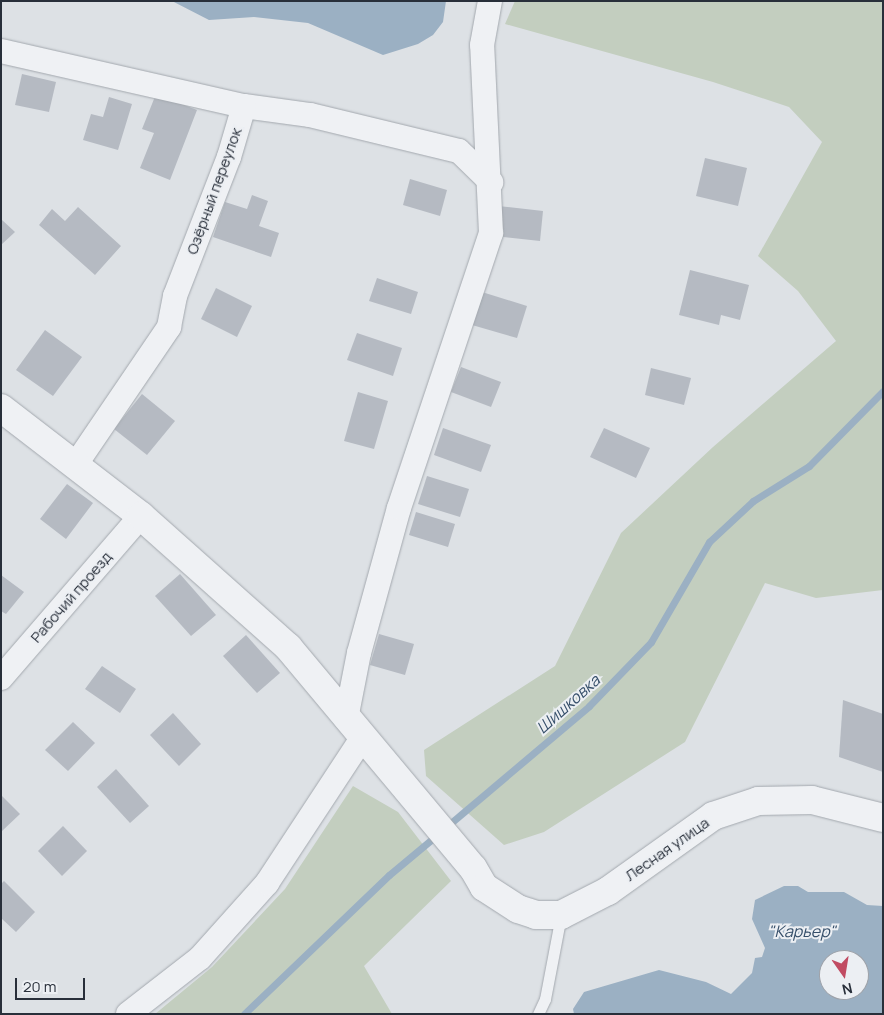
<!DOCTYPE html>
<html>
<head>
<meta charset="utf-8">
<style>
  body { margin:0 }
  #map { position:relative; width:884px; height:1015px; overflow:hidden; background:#dde1e5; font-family:Manrope,sans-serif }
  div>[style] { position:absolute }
  .green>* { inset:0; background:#c3cebf }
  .water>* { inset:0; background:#9bb0c3 }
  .stream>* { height:7px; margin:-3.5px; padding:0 3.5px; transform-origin:3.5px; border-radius:3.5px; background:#9bb0c3 }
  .building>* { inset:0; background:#b5bac2 }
  .roads { filter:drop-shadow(0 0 1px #a3a8ae) drop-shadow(0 0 1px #a3a8ae) }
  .service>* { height:11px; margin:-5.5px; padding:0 5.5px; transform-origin:5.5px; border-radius:5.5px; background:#eff1f4 }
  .minor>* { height:24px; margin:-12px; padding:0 12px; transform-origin:12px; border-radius:12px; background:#eff1f4 }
  .tertiary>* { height:28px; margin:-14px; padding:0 14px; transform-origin:14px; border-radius:14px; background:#eff1f4 }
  span { translate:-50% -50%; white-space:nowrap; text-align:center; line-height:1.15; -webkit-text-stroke:4px #eceff3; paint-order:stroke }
  .street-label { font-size:15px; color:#282f3a }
  .water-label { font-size:16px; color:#364f6a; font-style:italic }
  .frame { position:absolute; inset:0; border:2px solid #282f3a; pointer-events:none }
  .north { position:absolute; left:819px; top:950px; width:50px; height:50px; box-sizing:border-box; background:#eceff3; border:1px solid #9ea2a9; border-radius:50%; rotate:167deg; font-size:14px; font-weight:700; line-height:20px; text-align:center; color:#282f3a }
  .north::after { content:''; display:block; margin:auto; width:18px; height:22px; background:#c14b62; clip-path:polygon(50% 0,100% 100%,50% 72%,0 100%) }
  .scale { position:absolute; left:15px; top:978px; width:70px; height:22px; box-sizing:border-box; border:2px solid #282f3a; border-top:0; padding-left:6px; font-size:15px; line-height:18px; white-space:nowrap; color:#282f3a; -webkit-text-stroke:4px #eceff3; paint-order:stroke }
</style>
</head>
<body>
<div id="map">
  <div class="green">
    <i style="clip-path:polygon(515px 1px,883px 1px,883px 590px,816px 598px,765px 583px,685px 742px,544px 832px,504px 845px,426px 776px,424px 750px,555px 666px,621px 533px,713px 447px,836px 341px,798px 291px,758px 256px,822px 142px,789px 107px,713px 82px,505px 24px)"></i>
    <i style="clip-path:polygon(353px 786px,398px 812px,451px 881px,364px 966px,392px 1014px,155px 1014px,212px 967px,285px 889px)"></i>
  </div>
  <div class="water">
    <i style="clip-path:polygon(172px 1px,446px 1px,443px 22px,433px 35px,418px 44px,383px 55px,308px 23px,254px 17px,209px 20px)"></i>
    <i style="clip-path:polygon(evenodd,784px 886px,798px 886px,808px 892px,844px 892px,867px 905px,883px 906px,883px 1014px,574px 1014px,573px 1009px,584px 992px,659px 970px,706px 982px,731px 994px,752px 973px,755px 958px,762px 957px,765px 948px,752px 919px,755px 900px,784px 886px,829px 960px,859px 960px,859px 990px,829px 990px,829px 960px)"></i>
  </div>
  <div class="stream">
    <i style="left:446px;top:827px;width:187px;rotate:-40.2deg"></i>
    <i style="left:589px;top:706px;width:89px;rotate:-45.9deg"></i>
    <i style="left:651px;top:642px;width:116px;rotate:-59.9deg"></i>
    <i style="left:709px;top:542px;width:60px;rotate:-43deg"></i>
    <i style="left:753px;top:501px;width:66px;rotate:-32deg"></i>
    <i style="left:809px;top:466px;width:105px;rotate:-45.4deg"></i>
    <i style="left:244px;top:1014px;width:201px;rotate:-43.8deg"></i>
    <i style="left:389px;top:875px;width:64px;rotate:-39.9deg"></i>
  </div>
  <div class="building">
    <i style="clip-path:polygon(22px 74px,56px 82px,49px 112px,15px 105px)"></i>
    <i style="clip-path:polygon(156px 94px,197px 110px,170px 180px,140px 168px,154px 133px,142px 129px)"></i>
    <i style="clip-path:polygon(109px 97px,132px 104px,118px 150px,83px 140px,91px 114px,103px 117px)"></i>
    <i style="clip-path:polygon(705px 158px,747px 168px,738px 206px,696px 196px)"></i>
    <i style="clip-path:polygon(410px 179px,447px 190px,440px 216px,403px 205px)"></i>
    <i style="clip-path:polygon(252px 195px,268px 201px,259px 226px,279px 233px,271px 257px,213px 237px,225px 202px,247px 209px)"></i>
    <i style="clip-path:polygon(498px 206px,543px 211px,540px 241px,495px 236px)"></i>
    <i style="clip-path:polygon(78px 207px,121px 246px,95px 275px,39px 225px,52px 209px,65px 221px)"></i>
    <i style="clip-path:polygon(1px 219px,15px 232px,1px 245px)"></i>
    <i style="clip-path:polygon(690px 270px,749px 285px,740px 320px,721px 315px,719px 325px,679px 315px)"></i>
    <i style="clip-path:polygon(377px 278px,418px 292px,411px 314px,369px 301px)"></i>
    <i style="clip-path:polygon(216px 288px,252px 306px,237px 337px,201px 319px)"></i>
    <i style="clip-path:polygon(482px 292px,527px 306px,517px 338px,472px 325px)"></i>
    <i style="clip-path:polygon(45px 330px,82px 357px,53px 396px,16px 370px)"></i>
    <i style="clip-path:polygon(357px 333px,402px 348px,393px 376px,347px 360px)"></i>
    <i style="clip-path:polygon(461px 367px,501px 382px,491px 407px,451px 392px)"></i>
    <i style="clip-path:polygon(651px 368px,691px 378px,684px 405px,645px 395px)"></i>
    <i style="clip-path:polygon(358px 392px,388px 401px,374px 449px,344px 441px)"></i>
    <i style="clip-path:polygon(142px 394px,175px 421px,147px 455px,114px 429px)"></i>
    <i style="clip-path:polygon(443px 428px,491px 445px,481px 472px,434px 455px)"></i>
    <i style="clip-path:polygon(604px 428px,650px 448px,636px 478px,590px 457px)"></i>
    <i style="clip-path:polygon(427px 476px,469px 489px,460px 517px,418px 504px)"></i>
    <i style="clip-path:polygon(67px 484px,93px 503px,66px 539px,40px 519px)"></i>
    <i style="clip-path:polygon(416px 512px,455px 524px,448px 547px,409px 535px)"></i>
    <i style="clip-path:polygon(180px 574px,216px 615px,191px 636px,155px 596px)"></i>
    <i style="clip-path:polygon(1px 575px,24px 592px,6px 614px,1px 611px)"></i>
    <i style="clip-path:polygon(379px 634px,414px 644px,405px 675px,370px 665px)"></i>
    <i style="clip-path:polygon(246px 635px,280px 673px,257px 693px,223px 656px)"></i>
    <i style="clip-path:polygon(102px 666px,136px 689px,120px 713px,85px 689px)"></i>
    <i style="clip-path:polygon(843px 700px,883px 714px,883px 772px,839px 757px)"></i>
    <i style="clip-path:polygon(173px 713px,201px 744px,179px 766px,150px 735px)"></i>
    <i style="clip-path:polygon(73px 722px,95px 743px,68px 771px,45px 750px)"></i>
    <i style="clip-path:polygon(116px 769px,149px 806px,130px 823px,97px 787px)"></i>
    <i style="clip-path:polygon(1px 795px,20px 814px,1px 832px)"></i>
    <i style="clip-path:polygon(63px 826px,87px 851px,62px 876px,38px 851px)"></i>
    <i style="clip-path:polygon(4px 881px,35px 912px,16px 932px,1px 918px,1px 884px)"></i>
  </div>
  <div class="roads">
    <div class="service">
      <i style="left:538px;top:1014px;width:17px;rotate:-65deg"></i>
      <i style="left:545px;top:999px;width:86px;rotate:-79.2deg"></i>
    </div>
    <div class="minor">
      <i style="left:1px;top:51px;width:249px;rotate:12.8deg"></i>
      <i style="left:244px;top:106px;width:67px;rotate:7.8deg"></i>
      <i style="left:310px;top:115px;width:153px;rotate:13.6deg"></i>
      <i style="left:459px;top:151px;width:45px;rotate:44.1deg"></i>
      <i style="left:76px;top:464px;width:166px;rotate:-55.8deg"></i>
      <i style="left:169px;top:327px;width:32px;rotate:-79deg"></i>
      <i style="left:175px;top:296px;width:149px;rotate:-68.8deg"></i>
      <i style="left:229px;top:157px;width:53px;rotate:-73.6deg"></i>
      <i style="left:1px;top:678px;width:214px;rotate:-49.2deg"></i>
      <i style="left:346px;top:719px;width:67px;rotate:-78.9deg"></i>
      <i style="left:359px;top:653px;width:150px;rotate:-74.6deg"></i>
      <i style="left:399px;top:508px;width:290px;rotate:-71.5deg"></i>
      <i style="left:491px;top:233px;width:188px;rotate:-92.7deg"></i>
      <i style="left:482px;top:45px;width:45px;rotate:-79.7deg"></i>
      <i style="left:128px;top:1014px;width:91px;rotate:-37.9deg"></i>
      <i style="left:200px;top:958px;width:101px;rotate:-48.2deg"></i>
      <i style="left:267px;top:883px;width:175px;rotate:-56.7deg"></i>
    </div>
    <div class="tertiary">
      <i style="left:1px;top:408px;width:177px;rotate:37.6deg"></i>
      <i style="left:141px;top:516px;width:197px;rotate:41.7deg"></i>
      <i style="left:288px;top:647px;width:288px;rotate:50.1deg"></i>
      <i style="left:473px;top:868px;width:22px;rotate:60deg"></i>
      <i style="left:484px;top:887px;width:40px;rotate:32.9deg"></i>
      <i style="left:518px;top:909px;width:19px;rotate:18deg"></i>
      <i style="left:536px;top:915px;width:25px"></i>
      <i style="left:561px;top:915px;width:53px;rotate:-27.1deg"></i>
      <i style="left:608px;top:891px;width:129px;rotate:-35.5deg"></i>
      <i style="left:713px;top:816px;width:47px;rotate:-18.4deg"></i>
      <i style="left:758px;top:801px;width:54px;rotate:-1.1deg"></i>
      <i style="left:812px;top:800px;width:73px;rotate:14.2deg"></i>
    </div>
  </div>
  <div class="street-label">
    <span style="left:214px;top:191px;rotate:-70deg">Озёрный переулок</span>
    <span style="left:71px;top:597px;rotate:-49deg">Рабочий проезд</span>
    <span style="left:667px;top:849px;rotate:-35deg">Лесная улица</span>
  </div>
  <div class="water-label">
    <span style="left:568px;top:704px;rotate:-42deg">Шишковка</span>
    <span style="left:802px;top:931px">"Карьер"</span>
  </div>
  <div class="frame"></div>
  <div class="north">N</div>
  <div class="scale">20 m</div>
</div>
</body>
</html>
